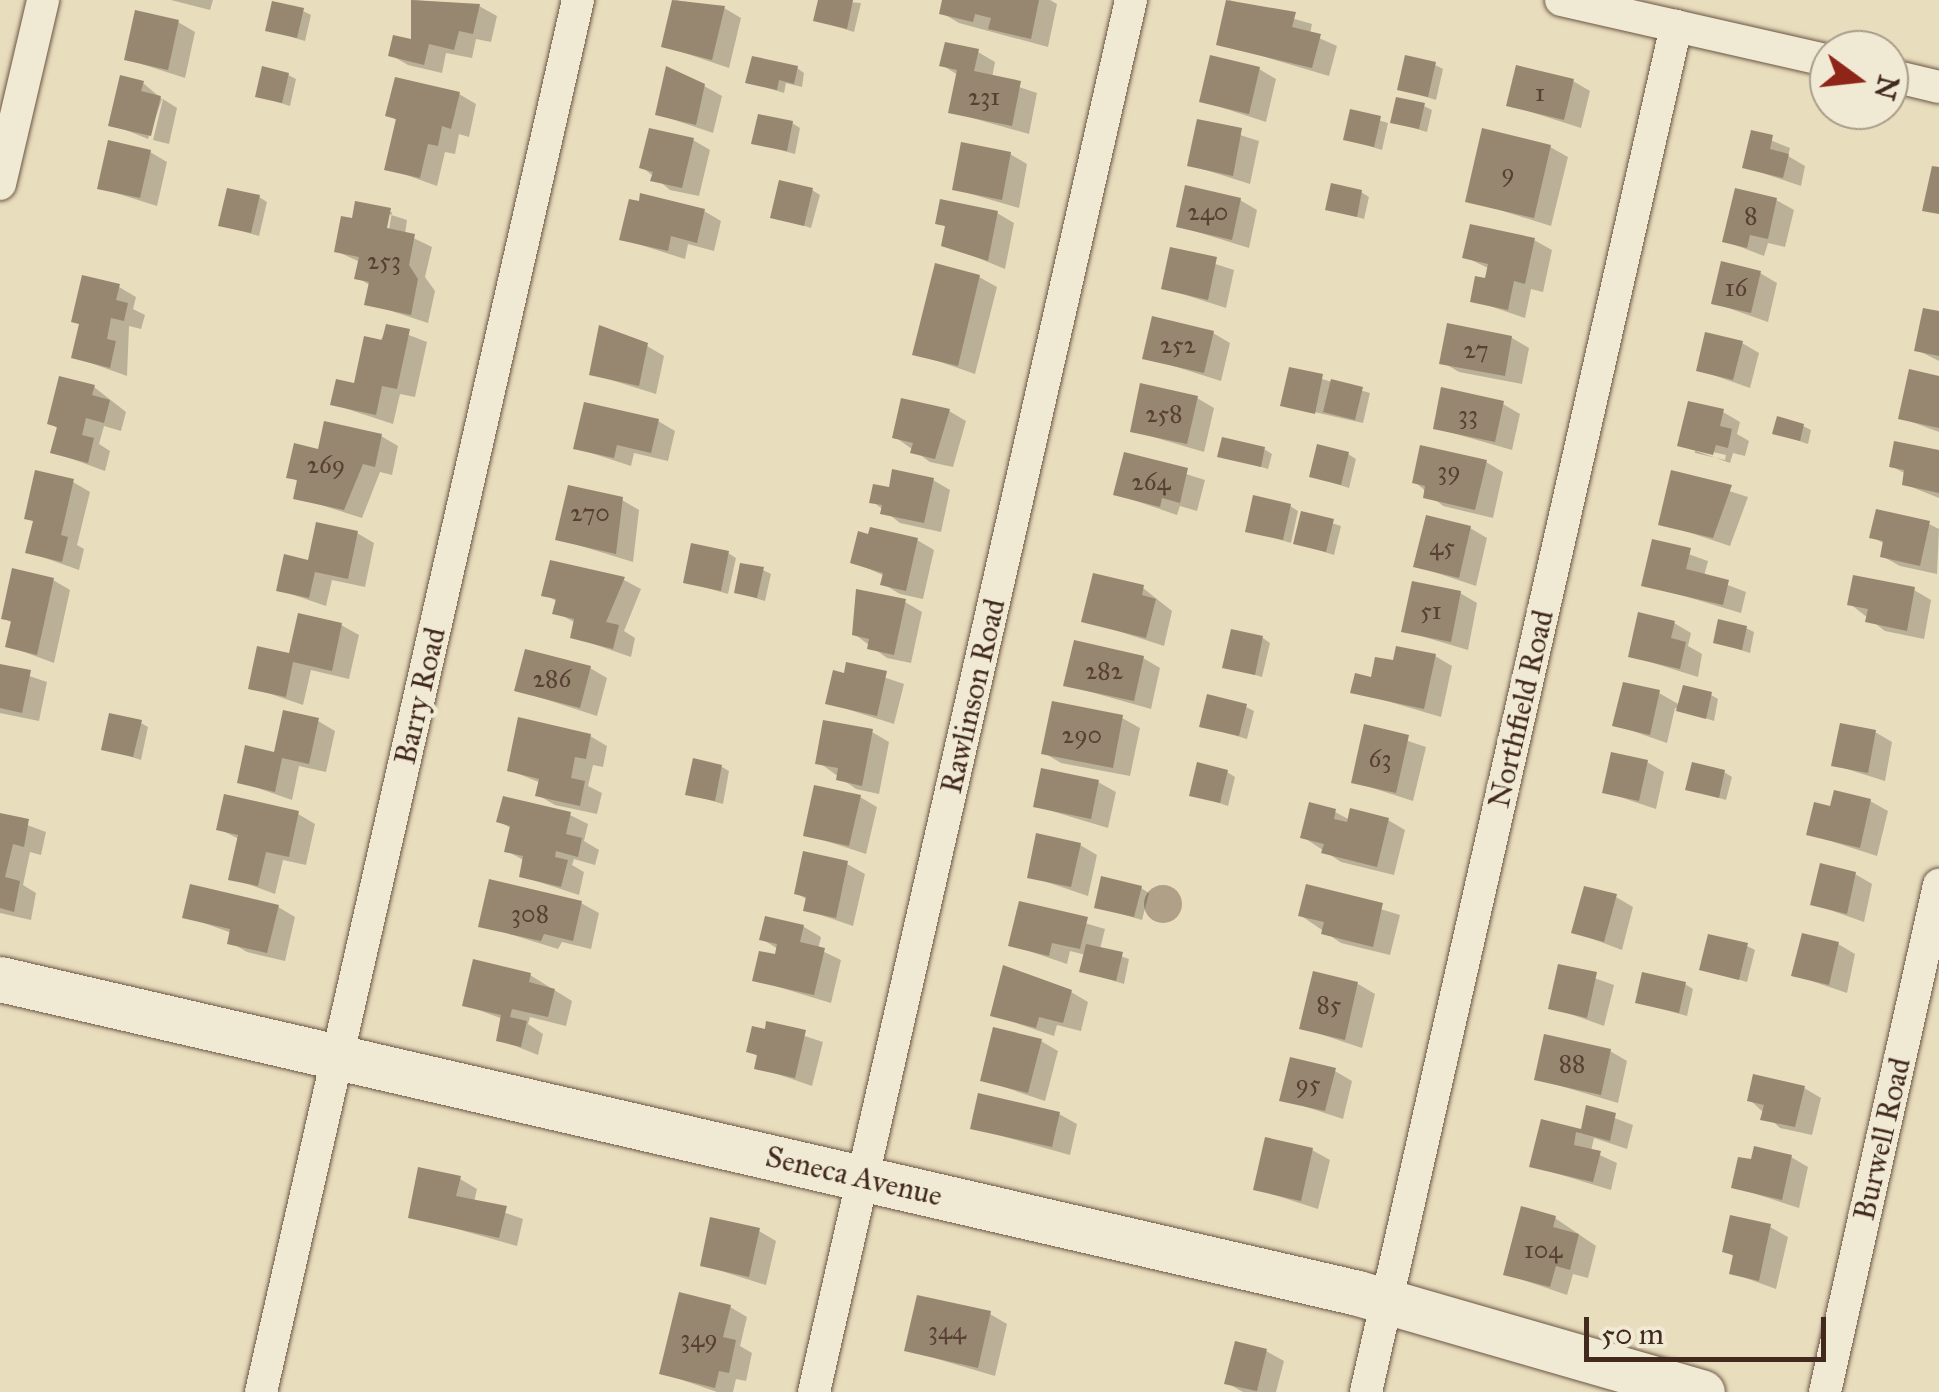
<!DOCTYPE html>
<html>
<head>
<meta charset="utf-8">
<style>
  body { margin:0 }
  #map { position:relative; width:1939px; height:1392px; overflow:hidden; background:#e8ddbd; font-family:"IM FELL Great Primer",serif }
  div>[style] { position:absolute }
  .water>* { inset:0; background:#b0a087 }
  .round { border-radius:50% }
  .shadow>* { inset:0; background:#0003 }
  .building>* { inset:0; background:#988770 }
  .roads { filter:drop-shadow(0 0 2px #6c5645) drop-shadow(0 0 2px #6c5645) }
  .street>* { height:32px; margin:-16px; padding:0 16px; transform-origin:16px; border-radius:16px; background:#f0e9d4 }
  .secondary>* { height:45px; margin:-22.5px; padding:0 22.5px; transform-origin:22.5px; border-radius:22.5px; background:#f0e9d4 }
  span { translate:-50% -50%; white-space:nowrap; text-align:center; line-height:1.15; -webkit-text-stroke:9px #f0e9d4; paint-order:stroke }
  .number-label { font-size:25px; color:#584032 }
  .number-label span { -webkit-text-stroke-width:0 }
  .street-label { font-size:30px; color:#42291d }
  .north { position:absolute; left:1809px; top:30px; width:100px; height:100px; box-sizing:border-box; background:#f0e9d4; border:2px solid #aa9c8b; border-radius:50%; rotate:105deg; font-size:28px; font-weight:700; line-height:40px; text-align:center; color:#42291d }
  .north::after { content:''; display:block; margin:auto; width:35px; height:45px; background:#8f2418; clip-path:polygon(50% 0,100% 100%,50% 72%,0 100%) }
  .scale { position:absolute; left:1584px; top:1317px; width:242px; height:45px; box-sizing:border-box; border:5px solid #42291d; border-top:0; padding-left:12px; font-size:30px; line-height:35px; white-space:nowrap; color:#42291d; -webkit-text-stroke:8px #f0e9d4; paint-order:stroke }
</style>
</head>
<body>
<div id="map">
  <div class="water">
    <i class="round" style="left:1144px;top:885px;width:38px;height:38px"></i>
  </div>
  <div class="shadow">
    <i style="clip-path:polygon(171px 0,213px 0,210px 10px)"></i>
    <i style="clip-path:polygon(414px 0,479px 6px,497px 16px,491px 42px,476px 39px,472px 58px,446px 53px,442px 73px,408px 65px,391px 55px,413px 42px)"></i>
    <i style="clip-path:polygon(675px 0,724px 8px,741px 18px,729px 68px,664px 46px)"></i>
    <i style="clip-path:polygon(820px 0,861px 3px,854px 32px,816px 20px)"></i>
    <i style="clip-path:polygon(945px 0,1050px 0,1057px 4px,1048px 47px,959px 23px,942px 13px)"></i>
    <i style="clip-path:polygon(1229px 0,1312px 24px,1310px 34px,1337px 46px,1329px 76px,1218px 43px)"></i>
    <i style="clip-path:polygon(303px 11px,311px 15px,305px 41px,268px 30px)"></i>
    <i style="clip-path:polygon(178px 22px,195px 32px,185px 78px,126px 59px)"></i>
    <i style="clip-path:polygon(978px 52px,995px 62px,992px 78px,1037px 93px,1029px 134px,951px 112px,958px 75px,942px 65px)"></i>
    <i style="clip-path:polygon(1435px 65px,1443px 69px,1436px 100px,1400px 89px)"></i>
    <i style="clip-path:polygon(797px 68px,804px 73px,802px 87px,786px 83px,784px 93px,748px 82px)"></i>
    <i style="clip-path:polygon(1259px 69px,1276px 79px,1266px 122px,1202px 101px)"></i>
    <i style="clip-path:polygon(288px 75px,296px 79px,290px 106px,258px 96px)"></i>
    <i style="clip-path:polygon(1573px 81px,1590px 91px,1581px 128px,1509px 105px)"></i>
    <i style="clip-path:polygon(143px 83px,162px 99px,148px 139px,111px 124px)"></i>
    <i style="clip-path:polygon(704px 86px,722px 96px,713px 133px,657px 114px)"></i>
    <i style="clip-path:polygon(459px 94px,476px 104px,469px 137px,459px 134px,455px 154px,445px 152px,437px 186px,387px 168px,398px 121px,388px 115px)"></i>
    <i style="clip-path:polygon(163px 99px,177px 108px,169px 144px,153px 140px)"></i>
    <i style="clip-path:polygon(1424px 106px,1432px 110px,1427px 132px,1392px 122px)"></i>
    <i style="clip-path:polygon(1352px 112px,1388px 123px,1382px 150px,1346px 139px)"></i>
    <i style="clip-path:polygon(1199px 122px,1259px 141px,1250px 184px,1190px 165px)"></i>
    <i style="clip-path:polygon(792px 123px,800px 128px,795px 154px,754px 143px)"></i>
    <i style="clip-path:polygon(1753px 133px,1790px 148px,1788px 156px,1805px 166px,1801px 186px,1745px 167px)"></i>
    <i style="clip-path:polygon(693px 140px,710px 150px,699px 196px,670px 190px,642px 167px)"></i>
    <i style="clip-path:polygon(1550px 147px,1568px 157px,1551px 226px,1468px 200px)"></i>
    <i style="clip-path:polygon(150px 152px,167px 162px,157px 206px,100px 188px)"></i>
    <i style="clip-path:polygon(1010px 154px,1027px 164px,1019px 208px,954px 189px)"></i>
    <i style="clip-path:polygon(812px 190px,820px 195px,811px 228px,773px 216px)"></i>
    <i style="clip-path:polygon(1361px 192px,1369px 197px,1364px 219px,1328px 209px)"></i>
    <i style="clip-path:polygon(259px 197px,267px 202px,259px 236px,221px 225px)"></i>
    <i style="clip-path:polygon(1240px 200px,1257px 210px,1249px 248px,1178px 226px)"></i>
    <i style="clip-path:polygon(1776px 200px,1794px 210px,1785px 247px,1768px 243px,1764px 256px,1725px 241px)"></i>
    <i style="clip-path:polygon(evenodd,357px 204px,407px 220px,405px 234px,432px 247px,425px 277px,435px 291px,428px 323px,367px 303px,371px 286px,357px 277px,360px 262px,336px 251px,343px 219px,354px 221px,357px 204px,387px 212px,392px 212px,387px 241px,382px 240px,387px 212px)"></i>
    <i style="clip-path:polygon(704px 211px,721px 221px,714px 251px,688px 244px,685px 259px,622px 239px)"></i>
    <i style="clip-path:polygon(997px 213px,1014px 223px,1005px 269px,944px 244px,947px 227px,938px 222px)"></i>
    <i style="clip-path:polygon(1534px 240px,1552px 250px,1543px 292px,1531px 289px,1525px 318px,1472px 300px,1490px 269px,1465px 257px)"></i>
    <i style="clip-path:polygon(1172px 250px,1234px 270px,1226px 308px,1164px 288px)"></i>
    <i style="clip-path:polygon(1760px 273px,1777px 283px,1768px 322px,1714px 303px)"></i>
    <i style="clip-path:polygon(979px 277px,997px 287px,975px 374px,915px 353px)"></i>
    <i style="clip-path:polygon(119px 287px,136px 297px,133px 309px,145px 315px,141px 329px,129px 326px,127px 376px,74px 357px)"></i>
    <i style="clip-path:polygon(1939px 313px,1939px 361px,1917px 350px)"></i>
    <i style="clip-path:polygon(388px 327px,427px 342px,415px 397px,400px 394px,393px 424px,332px 404px,355px 386px)"></i>
    <i style="clip-path:polygon(1213px 333px,1230px 343px,1221px 381px,1145px 357px)"></i>
    <i style="clip-path:polygon(1512px 338px,1529px 348px,1522px 384px,1459px 372px,1442px 362px)"></i>
    <i style="clip-path:polygon(1742px 343px,1759px 353px,1750px 388px,1699px 370px)"></i>
    <i style="clip-path:polygon(647px 346px,664px 356px,656px 394px,592px 374px)"></i>
    <i style="clip-path:polygon(1291px 370px,1370px 393px,1363px 423px,1283px 405px)"></i>
    <i style="clip-path:polygon(1939px 378px,1939px 432px,1901px 418px)"></i>
    <i style="clip-path:polygon(94px 387px,126px 412px,121px 431px,104px 426px,99px 444px,110px 451px,105px 471px,53px 452px,59px 429px,49px 423px)"></i>
    <i style="clip-path:polygon(1197px 398px,1214px 408px,1204px 452px,1133px 431px)"></i>
    <i style="clip-path:polygon(1503px 404px,1520px 414px,1512px 450px,1435px 428px)"></i>
    <i style="clip-path:polygon(949px 411px,966px 421px,953px 467px,930px 462px,895px 437px)"></i>
    <i style="clip-path:polygon(evenodd,1723px 412px,1740px 422px,1737px 434px,1749px 441px,1745px 456px,1733px 453px,1730px 463px,1680px 445px,1723px 412px,1695px 448px,1726px 455px,1725px 460px,1695px 453px,1695px 448px)"></i>
    <i style="clip-path:polygon(658px 421px,675px 431px,668px 461px,634px 453px,631px 466px,576px 448px)"></i>
    <i style="clip-path:polygon(1803px 426px,1811px 430px,1808px 444px,1775px 433px)"></i>
    <i style="clip-path:polygon(381px 436px,398px 446px,392px 475px,380px 472px,362px 518px,296px 497px,299px 482px,289px 476px,320px 452px)"></i>
    <i style="clip-path:polygon(1264px 449px,1272px 454px,1268px 469px,1220px 455px)"></i>
    <i style="clip-path:polygon(1939px 453px,1939px 498px,1904px 484px,1906px 474px,1891px 466px)"></i>
    <i style="clip-path:polygon(1348px 454px,1356px 459px,1349px 488px,1312px 476px)"></i>
    <i style="clip-path:polygon(1126px 455px,1205px 480px,1197px 511px,1180px 506px,1177px 515px,1116px 494px)"></i>
    <i style="clip-path:polygon(1486px 462px,1503px 472px,1493px 518px,1443px 506px,1415px 482px)"></i>
    <i style="clip-path:polygon(1673px 473px,1748px 497px,1730px 546px,1661px 523px)"></i>
    <i style="clip-path:polygon(933px 480px,950px 490px,941px 532px,900px 523px,872px 501px)"></i>
    <i style="clip-path:polygon(73px 482px,90px 492px,77px 545px,84px 549px,79px 570px,28px 552px,35px 522px,26px 517px)"></i>
    <i style="clip-path:polygon(622px 500px,639px 510px,633px 562px,558px 539px)"></i>
    <i style="clip-path:polygon(1290px 506px,1298px 511px,1291px 543px,1248px 530px)"></i>
    <i style="clip-path:polygon(1303px 514px,1341px 526px,1334px 555px,1296px 543px)"></i>
    <i style="clip-path:polygon(1929px 524px,1939px 529px,1937px 574px,1900px 566px,1882px 556px,1885px 544px,1872px 537px)"></i>
    <i style="clip-path:polygon(1470px 528px,1487px 538px,1476px 586px,1416px 566px)"></i>
    <i style="clip-path:polygon(357px 533px,374px 543px,365px 587px,332px 580px,326px 606px,279px 590px)"></i>
    <i style="clip-path:polygon(917px 540px,934px 550px,923px 599px,900px 594px,883px 584px,885px 576px,853px 562px)"></i>
    <i style="clip-path:polygon(1654px 542px,1708px 561px,1704px 576px,1746px 592px,1741px 613px,1644px 584px)"></i>
    <i style="clip-path:polygon(728px 553px,736px 558px,728px 594px,686px 582px)"></i>
    <i style="clip-path:polygon(763px 570px,771px 574px,765px 601px,736px 592px)"></i>
    <i style="clip-path:polygon(53px 580px,70px 590px,54px 663px,8px 646px,13px 623px,3px 618px)"></i>
    <i style="clip-path:polygon(624px 580px,641px 589px,624px 631px,635px 638px,631px 657px,573px 637px,576px 623px,555px 612px,558px 602px,544px 594px)"></i>
    <i style="clip-path:polygon(1143px 588px,1172px 611px,1164px 646px,1084px 620px)"></i>
    <i style="clip-path:polygon(1914px 590px,1931px 600px,1924px 639px,1885px 631px,1850px 604px)"></i>
    <i style="clip-path:polygon(1460px 593px,1477px 603px,1468px 650px,1404px 631px)"></i>
    <i style="clip-path:polygon(905px 602px,922px 612px,911px 663px,887px 658px,854px 634px)"></i>
    <i style="clip-path:polygon(1674px 623px,1691px 633px,1688px 646px,1702px 654px,1698px 677px,1631px 656px)"></i>
    <i style="clip-path:polygon(341px 625px,359px 635px,349px 679px,311px 670px,303px 705px,250px 687px)"></i>
    <i style="clip-path:polygon(1746px 628px,1754px 632px,1750px 653px,1715px 642px)"></i>
    <i style="clip-path:polygon(1263px 638px,1270px 643px,1262px 677px,1225px 666px)"></i>
    <i style="clip-path:polygon(1435px 656px,1452px 666px,1441px 717px,1353px 691px,1395px 663px)"></i>
    <i style="clip-path:polygon(1143px 658px,1160px 668px,1151px 709px,1066px 685px)"></i>
    <i style="clip-path:polygon(848px 665px,904px 684px,894px 724px,828px 703px)"></i>
    <i style="clip-path:polygon(0 666px,47px 682px,39px 721px,0 713px)"></i>
    <i style="clip-path:polygon(590px 668px,607px 678px,597px 716px,517px 690px)"></i>
    <i style="clip-path:polygon(1659px 693px,1680px 705px,1711px 695px,1718px 699px,1714px 721px,1675px 708px,1667px 743px,1615px 725px)"></i>
    <i style="clip-path:polygon(1246px 707px,1254px 711px,1247px 739px,1202px 726px)"></i>
    <i style="clip-path:polygon(1122px 718px,1140px 728px,1130px 776px,1061px 763px,1044px 753px)"></i>
    <i style="clip-path:polygon(318px 721px,335px 731px,326px 772px,299px 766px,292px 800px,240px 782px)"></i>
    <i style="clip-path:polygon(141px 723px,148px 727px,141px 760px,104px 748px)"></i>
    <i style="clip-path:polygon(1366px 727px,1426px 747px,1413px 801px,1354px 782px)"></i>
    <i style="clip-path:polygon(872px 732px,889px 742px,879px 794px,856px 789px,818px 762px)"></i>
    <i style="clip-path:polygon(1875px 732px,1892px 742px,1885px 781px,1834px 765px)"></i>
    <i style="clip-path:polygon(590px 736px,607px 746px,603px 767px,593px 765px,588px 786px,602px 793px,597px 814px,555px 805px,538px 795px,541px 783px,509px 770px)"></i>
    <i style="clip-path:polygon(1647px 762px,1664px 772px,1656px 809px,1605px 792px)"></i>
    <i style="clip-path:polygon(722px 767px,729px 771px,723px 804px,688px 794px)"></i>
    <i style="clip-path:polygon(1227px 772px,1235px 777px,1228px 806px,1192px 794px)"></i>
    <i style="clip-path:polygon(1724px 772px,1732px 777px,1726px 800px,1688px 789px)"></i>
    <i style="clip-path:polygon(1098px 782px,1116px 792px,1108px 828px,1035px 806px)"></i>
    <i style="clip-path:polygon(860px 797px,877px 807px,866px 854px,805px 834px)"></i>
    <i style="clip-path:polygon(1870px 801px,1888px 811px,1877px 856px,1809px 834px,1832px 809px)"></i>
    <i style="clip-path:polygon(1335px 812px,1350px 820px,1388px 820px,1405px 830px,1394px 875px,1341px 862px,1303px 837px)"></i>
    <i style="clip-path:polygon(298px 814px,315px 824px,306px 865px,283px 860px,275px 894px,231px 878px,239px 839px,219px 829px)"></i>
    <i style="clip-path:polygon(0 815px,46px 832px,41px 855px,30px 852px,23px 885px,36px 893px,31px 920px,0 913px)"></i>
    <i style="clip-path:polygon(570px 815px,588px 824px,584px 841px,599px 850px,595px 865px,574px 859px,572px 865px,584px 872px,579px 895px,521px 876px,525px 861px,507px 851px,512px 829px,499px 821px)"></i>
    <i style="clip-path:polygon(1080px 845px,1097px 855px,1088px 896px,1029px 876px)"></i>
    <i style="clip-path:polygon(847px 864px,865px 874px,853px 926px,806px 910px,808px 900px,796px 893px)"></i>
    <i style="clip-path:polygon(1855px 874px,1872px 884px,1864px 922px,1813px 904px)"></i>
    <i style="clip-path:polygon(1308px 887px,1400px 915px,1390px 955px,1341px 943px,1300px 915px)"></i>
    <i style="clip-path:polygon(1141px 888px,1149px 893px,1142px 920px,1097px 907px)"></i>
    <i style="clip-path:polygon(1616px 897px,1633px 907px,1622px 950px,1574px 932px)"></i>
    <i style="clip-path:polygon(581px 903px,599px 913px,591px 949px,562px 942px,558px 949px,481px 925px)"></i>
    <i style="clip-path:polygon(1021px 904px,1105px 929px,1100px 949px,1129px 959px,1124px 984px,1082px 971px,1086px 955px,1070px 951px,1067px 964px,1011px 945px)"></i>
    <i style="clip-path:polygon(278px 907px,295px 917px,285px 961px,247px 952px,230px 942px,232px 933px,184px 916px)"></i>
    <i style="clip-path:polygon(767px 919px,804px 927px,821px 937px,818px 949px,841px 960px,831px 1003px,755px 980px,777px 957px,778px 949px,762px 939px)"></i>
    <i style="clip-path:polygon(1838px 944px,1855px 954px,1847px 993px,1794px 975px)"></i>
    <i style="clip-path:polygon(1747px 946px,1755px 950px,1747px 982px,1702px 969px)"></i>
    <i style="clip-path:polygon(1560px 966px,1614px 985px,1604px 1026px,1551px 1007px)"></i>
    <i style="clip-path:polygon(530px 975px,572px 1001px,566px 1026px,530px 1017px,528px 1024px,543px 1034px,538px 1055px,498px 1039px,503px 1019px,465px 1005px)"></i>
    <i style="clip-path:polygon(1358px 984px,1375px 994px,1362px 1048px,1302px 1028px)"></i>
    <i style="clip-path:polygon(1685px 984px,1693px 989px,1687px 1016px,1638px 1002px)"></i>
    <i style="clip-path:polygon(1071px 992px,1088px 1002px,1081px 1031px,1057px 1025px,1054px 1036px,993px 1015px)"></i>
    <i style="clip-path:polygon(768px 1024px,823px 1042px,812px 1086px,757px 1067px,759px 1057px,749px 1051px)"></i>
    <i style="clip-path:polygon(1041px 1041px,1058px 1051px,1045px 1101px,983px 1080px)"></i>
    <i style="clip-path:polygon(1610px 1051px,1627px 1061px,1618px 1103px,1537px 1079px)"></i>
    <i style="clip-path:polygon(1335px 1071px,1352px 1081px,1343px 1119px,1282px 1099px)"></i>
    <i style="clip-path:polygon(1804px 1088px,1821px 1098px,1812px 1135px,1780px 1128px,1750px 1100px)"></i>
    <i style="clip-path:polygon(1588px 1108px,1633px 1125px,1627px 1149px,1594px 1138px,1591px 1151px,1617px 1163px,1611px 1190px,1532px 1166px,1576px 1130px,1582px 1134px)"></i>
    <i style="clip-path:polygon(1059px 1114px,1077px 1124px,1070px 1155px,973px 1128px)"></i>
    <i style="clip-path:polygon(1312px 1150px,1330px 1160px,1318px 1209px,1256px 1189px)"></i>
    <i style="clip-path:polygon(1791px 1157px,1808px 1167px,1799px 1208px,1734px 1187px)"></i>
    <i style="clip-path:polygon(460px 1179px,477px 1189px,474px 1202px,523px 1219px,517px 1246px,411px 1216px)"></i>
    <i style="clip-path:polygon(1555px 1218px,1596px 1246px,1588px 1278px,1573px 1274px,1567px 1295px,1506px 1274px)"></i>
    <i style="clip-path:polygon(1770px 1227px,1788px 1237px,1776px 1289px,1732px 1273px,1735px 1257px,1725px 1251px)"></i>
    <i style="clip-path:polygon(759px 1231px,776px 1241px,766px 1285px,702px 1265px)"></i>
    <i style="clip-path:polygon(730px 1307px,747px 1317px,740px 1346px,752px 1353px,746px 1381px,736px 1379px,733px 1392px,717px 1392px,662px 1373px)"></i>
    <i style="clip-path:polygon(990px 1314px,1007px 1324px,995px 1376px,907px 1350px)"></i>
    <i style="clip-path:polygon(1266px 1351px,1284px 1361px,1276px 1392px,1243px 1392px,1227px 1383px)"></i>
  </div>
  <div class="building">
    <i style="clip-path:polygon(411px 0,480px 4px,473px 34px,459px 31px,454px 50px,429px 44px,424px 65px,388px 56px,393px 35px,411px 39px)"></i>
    <i style="clip-path:polygon(672px 0,725px 6px,712px 60px,661px 47px)"></i>
    <i style="clip-path:polygon(818px 0,853px 0,847px 29px,813px 21px)"></i>
    <i style="clip-path:polygon(942px 0,1039px 0,1031px 39px,988px 29px,991px 18px,975px 14px,973px 22px,939px 14px)"></i>
    <i style="clip-path:polygon(1226px 0,1296px 12px,1292px 27px,1321px 34px,1312px 68px,1216px 45px)"></i>
    <i style="clip-path:polygon(272px 1px,304px 8px,297px 38px,265px 31px)"></i>
    <i style="clip-path:polygon(135px 10px,179px 20px,168px 70px,124px 60px)"></i>
    <i style="clip-path:polygon(945px 42px,979px 49px,974px 71px,1021px 81px,1012px 126px,948px 113px,957px 70px,939px 66px)"></i>
    <i style="clip-path:polygon(1210px 55px,1260px 67px,1249px 114px,1199px 102px)"></i>
    <i style="clip-path:polygon(1405px 55px,1436px 62px,1428px 97px,1397px 90px)"></i>
    <i style="clip-path:polygon(752px 56px,798px 66px,794px 84px,779px 80px,777px 90px,745px 83px)"></i>
    <i style="clip-path:polygon(1516px 65px,1574px 79px,1564px 120px,1506px 106px)"></i>
    <i style="clip-path:polygon(262px 66px,289px 73px,282px 103px,255px 97px)"></i>
    <i style="clip-path:polygon(666px 66px,705px 84px,696px 125px,655px 115px)"></i>
    <i style="clip-path:polygon(120px 75px,144px 81px,141px 91px,161px 96px,151px 136px,108px 126px)"></i>
    <i style="clip-path:polygon(395px 77px,460px 92px,451px 129px,442px 126px,438px 146px,428px 144px,420px 178px,384px 170px,396px 119px,385px 116px)"></i>
    <i style="clip-path:polygon(1396px 97px,1425px 103px,1419px 129px,1390px 123px)"></i>
    <i style="clip-path:polygon(1350px 109px,1381px 116px,1374px 147px,1343px 140px)"></i>
    <i style="clip-path:polygon(758px 114px,793px 121px,787px 151px,751px 144px)"></i>
    <i style="clip-path:polygon(1197px 119px,1242px 128px,1233px 176px,1187px 166px)"></i>
    <i style="clip-path:polygon(649px 128px,694px 138px,682px 188px,650px 181px,653px 172px,639px 168px)"></i>
    <i style="clip-path:polygon(1482px 128px,1551px 145px,1534px 218px,1465px 202px)"></i>
    <i style="clip-path:polygon(1751px 130px,1773px 135px,1770px 149px,1789px 154px,1783px 178px,1742px 168px)"></i>
    <i style="clip-path:polygon(108px 140px,151px 150px,140px 198px,97px 189px)"></i>
    <i style="clip-path:polygon(961px 142px,1011px 152px,1002px 200px,952px 190px)"></i>
    <i style="clip-path:polygon(1932px 166px,1939px 167px,1939px 214px,1922px 211px)"></i>
    <i style="clip-path:polygon(779px 180px,813px 188px,804px 226px,770px 218px)"></i>
    <i style="clip-path:polygon(1331px 183px,1362px 190px,1357px 217px,1325px 210px)"></i>
    <i style="clip-path:polygon(1185px 185px,1241px 198px,1232px 240px,1176px 227px)"></i>
    <i style="clip-path:polygon(227px 188px,260px 195px,251px 233px,218px 226px)"></i>
    <i style="clip-path:polygon(1735px 188px,1777px 198px,1768px 239px,1750px 235px,1747px 248px,1722px 242px)"></i>
    <i style="clip-path:polygon(640px 193px,705px 209px,697px 243px,671px 236px,668px 251px,619px 240px,629px 199px,639px 201px)"></i>
    <i style="clip-path:polygon(940px 199px,998px 211px,988px 261px,941px 246px,945px 226px,935px 224px)"></i>
    <i style="clip-path:polygon(355px 201px,391px 208px,387px 228px,415px 234px,409px 265px,418px 279px,411px 315px,364px 305px,369px 282px,354px 279px,359px 257px,334px 252px,341px 216px,352px 218px)"></i>
    <i style="clip-path:polygon(1470px 224px,1535px 238px,1525px 284px,1514px 281px,1508px 310px,1470px 302px,1475px 276px,1485px 278px,1488px 264px,1462px 258px)"></i>
    <i style="clip-path:polygon(1170px 247px,1217px 257px,1208px 300px,1161px 289px)"></i>
    <i style="clip-path:polygon(1721px 261px,1761px 271px,1751px 313px,1711px 304px)"></i>
    <i style="clip-path:polygon(935px 263px,980px 275px,958px 366px,912px 355px)"></i>
    <i style="clip-path:polygon(82px 275px,120px 284px,116px 300px,128px 303px,124px 321px,111px 318px,107px 339px,116px 341px,110px 368px,71px 358px,79px 324px,71px 322px)"></i>
    <i style="clip-path:polygon(1923px 308px,1939px 311px,1939px 356px,1914px 351px)"></i>
    <i style="clip-path:polygon(1152px 316px,1214px 331px,1204px 373px,1142px 359px)"></i>
    <i style="clip-path:polygon(1447px 323px,1512px 336px,1505px 376px,1439px 364px)"></i>
    <i style="clip-path:polygon(386px 324px,410px 329px,397px 389px,382px 386px,376px 415px,330px 405px,336px 379px,354px 383px,364px 336px,382px 340px)"></i>
    <i style="clip-path:polygon(599px 325px,648px 343px,639px 386px,589px 375px)"></i>
    <i style="clip-path:polygon(1705px 332px,1743px 341px,1733px 380px,1696px 371px)"></i>
    <i style="clip-path:polygon(1289px 367px,1323px 374px,1315px 414px,1280px 406px)"></i>
    <i style="clip-path:polygon(1909px 369px,1939px 376px,1939px 428px,1898px 419px)"></i>
    <i style="clip-path:polygon(59px 376px,95px 385px,92px 395px,110px 400px,104px 423px,86px 418px,82px 435px,94px 438px,88px 463px,50px 453px,57px 427px,47px 424px)"></i>
    <i style="clip-path:polygon(1331px 379px,1363px 387px,1355px 420px,1323px 412px)"></i>
    <i style="clip-path:polygon(1140px 383px,1198px 396px,1187px 444px,1130px 432px)"></i>
    <i style="clip-path:polygon(1441px 387px,1504px 401px,1495px 442px,1433px 429px)"></i>
    <i style="clip-path:polygon(901px 398px,950px 409px,935px 459px,910px 453px,913px 443px,892px 438px)"></i>
    <i style="clip-path:polygon(1688px 401px,1724px 409px,1720px 426px,1732px 429px,1728px 448px,1716px 445px,1713px 455px,1677px 446px)"></i>
    <i style="clip-path:polygon(584px 402px,659px 419px,651px 453px,617px 445px,614px 458px,573px 449px)"></i>
    <i style="clip-path:polygon(1777px 416px,1804px 424px,1800px 441px,1772px 434px)"></i>
    <i style="clip-path:polygon(324px 421px,382px 434px,375px 467px,363px 464px,344px 510px,293px 499px,297px 480px,286px 478px,294px 443px,318px 449px)"></i>
    <i style="clip-path:polygon(1222px 437px,1265px 447px,1261px 467px,1217px 457px)"></i>
    <i style="clip-path:polygon(1894px 441px,1939px 450px,1939px 493px,1902px 485px,1904px 470px,1889px 467px)"></i>
    <i style="clip-path:polygon(1317px 444px,1349px 452px,1341px 485px,1309px 477px)"></i>
    <i style="clip-path:polygon(1420px 445px,1487px 460px,1475px 510px,1423px 498px,1425px 486px,1412px 483px)"></i>
    <i style="clip-path:polygon(1124px 452px,1188px 468px,1180px 503px,1162px 498px,1160px 507px,1113px 495px)"></i>
    <i style="clip-path:polygon(892px 469px,934px 478px,924px 523px,880px 514px,882px 505px,869px 503px,873px 484px,889px 487px)"></i>
    <i style="clip-path:polygon(35px 470px,74px 479px,61px 535px,68px 537px,62px 562px,25px 553px,33px 521px,24px 519px)"></i>
    <i style="clip-path:polygon(1671px 470px,1732px 485px,1713px 538px,1658px 525px)"></i>
    <i style="clip-path:polygon(568px 485px,623px 497px,616px 554px,555px 540px)"></i>
    <i style="clip-path:polygon(1253px 495px,1291px 504px,1283px 540px,1245px 532px)"></i>
    <i style="clip-path:polygon(1876px 509px,1930px 521px,1920px 566px,1880px 557px,1883px 541px,1869px 538px)"></i>
    <i style="clip-path:polygon(1301px 511px,1334px 519px,1326px 552px,1293px 544px)"></i>
    <i style="clip-path:polygon(1426px 515px,1471px 526px,1459px 578px,1413px 567px)"></i>
    <i style="clip-path:polygon(316px 522px,358px 531px,348px 579px,315px 572px,309px 598px,276px 591px,284px 554px,308px 560px)"></i>
    <i style="clip-path:polygon(870px 527px,918px 538px,906px 591px,880px 585px,883px 573px,850px 563px,858px 531px,868px 534px)"></i>
    <i style="clip-path:polygon(1652px 539px,1691px 548px,1686px 569px,1729px 580px,1723px 605px,1641px 586px)"></i>
    <i style="clip-path:polygon(691px 543px,729px 551px,721px 591px,683px 583px)"></i>
    <i style="clip-path:polygon(550px 560px,625px 577px,606px 622px,619px 625px,613px 649px,570px 638px,574px 619px,552px 614px,556px 599px,541px 596px)"></i>
    <i style="clip-path:polygon(740px 563px,764px 567px,757px 598px,734px 593px)"></i>
    <i style="clip-path:polygon(12px 568px,54px 578px,37px 655px,5px 647px,11px 621px,1px 619px)"></i>
    <i style="clip-path:polygon(1093px 573px,1144px 585px,1142px 595px,1156px 599px,1146px 638px,1081px 622px)"></i>
    <i style="clip-path:polygon(1853px 575px,1915px 587px,1907px 631px,1865px 622px,1868px 609px,1847px 605px)"></i>
    <i style="clip-path:polygon(1412px 581px,1461px 591px,1451px 642px,1401px 632px)"></i>
    <i style="clip-path:polygon(856px 589px,906px 599px,894px 655px,867px 649px,869px 639px,852px 635px)"></i>
    <i style="clip-path:polygon(1638px 612px,1675px 621px,1671px 638px,1686px 642px,1680px 669px,1628px 657px)"></i>
    <i style="clip-path:polygon(298px 613px,342px 623px,332px 671px,293px 662px,286px 697px,248px 689px,257px 646px,289px 653px)"></i>
    <i style="clip-path:polygon(1718px 619px,1747px 626px,1742px 650px,1713px 643px)"></i>
    <i style="clip-path:polygon(1231px 629px,1263px 636px,1255px 675px,1222px 668px)"></i>
    <i style="clip-path:polygon(1074px 640px,1144px 656px,1134px 701px,1063px 686px)"></i>
    <i style="clip-path:polygon(1396px 646px,1436px 654px,1424px 709px,1350px 693px,1355px 673px,1371px 677px,1375px 657px,1393px 660px)"></i>
    <i style="clip-path:polygon(525px 649px,591px 666px,580px 708px,514px 691px)"></i>
    <i style="clip-path:polygon(846px 662px,887px 671px,877px 716px,825px 704px,833px 670px,844px 673px)"></i>
    <i style="clip-path:polygon(0 664px,31px 670px,22px 713px,0 708px)"></i>
    <i style="clip-path:polygon(1623px 682px,1660px 690px,1650px 735px,1612px 726px)"></i>
    <i style="clip-path:polygon(1683px 685px,1712px 692px,1706px 719px,1676px 711px)"></i>
    <i style="clip-path:polygon(1207px 694px,1247px 704px,1239px 736px,1199px 727px)"></i>
    <i style="clip-path:polygon(1052px 701px,1123px 715px,1113px 768px,1041px 754px)"></i>
    <i style="clip-path:polygon(283px 710px,319px 718px,309px 764px,282px 758px,275px 792px,237px 783px,245px 745px,274px 752px)"></i>
    <i style="clip-path:polygon(109px 713px,142px 720px,133px 757px,101px 750px)"></i>
    <i style="clip-path:polygon(518px 717px,591px 734px,586px 759px,575px 757px,571px 778px,585px 781px,580px 806px,535px 796px,539px 779px,507px 771px)"></i>
    <i style="clip-path:polygon(823px 720px,873px 729px,862px 786px,836px 780px,838px 768px,815px 764px)"></i>
    <i style="clip-path:polygon(1840px 723px,1876px 730px,1868px 773px,1831px 766px)"></i>
    <i style="clip-path:polygon(1364px 724px,1409px 735px,1396px 793px,1351px 783px)"></i>
    <i style="clip-path:polygon(1611px 752px,1648px 760px,1639px 801px,1602px 793px)"></i>
    <i style="clip-path:polygon(693px 758px,722px 765px,715px 801px,685px 795px)"></i>
    <i style="clip-path:polygon(1197px 762px,1228px 770px,1220px 803px,1189px 796px)"></i>
    <i style="clip-path:polygon(1692px 762px,1725px 770px,1719px 798px,1685px 790px)"></i>
    <i style="clip-path:polygon(1041px 768px,1099px 780px,1091px 819px,1033px 807px)"></i>
    <i style="clip-path:polygon(814px 785px,861px 795px,849px 846px,803px 836px)"></i>
    <i style="clip-path:polygon(1834px 790px,1871px 799px,1860px 848px,1806px 835px,1814px 802px,1830px 806px)"></i>
    <i style="clip-path:polygon(224px 794px,299px 811px,289px 857px,266px 852px,258px 886px,228px 880px,238px 835px,216px 830px)"></i>
    <i style="clip-path:polygon(503px 796px,571px 812px,566px 834px,582px 838px,578px 857px,556px 851px,555px 857px,568px 860px,561px 887px,519px 877px,523px 856px,504px 852px,510px 826px,496px 822px)"></i>
    <i style="clip-path:polygon(1309px 802px,1336px 809px,1334px 819px,1347px 822px,1350px 808px,1389px 818px,1377px 867px,1321px 853px,1324px 844px,1300px 838px)"></i>
    <i style="clip-path:polygon(0 813px,29px 819px,24px 847px,13px 844px,5px 877px,20px 881px,14px 912px,0 908px)"></i>
    <i style="clip-path:polygon(1036px 833px,1081px 843px,1071px 887px,1027px 878px)"></i>
    <i style="clip-path:polygon(803px 851px,848px 861px,836px 918px,803px 911px,806px 897px,794px 894px)"></i>
    <i style="clip-path:polygon(1820px 863px,1856px 872px,1847px 914px,1810px 905px)"></i>
    <i style="clip-path:polygon(1101px 876px,1142px 886px,1134px 917px,1094px 908px)"></i>
    <i style="clip-path:polygon(489px 879px,582px 901px,573px 941px,544px 934px,541px 941px,478px 927px)"></i>
    <i style="clip-path:polygon(190px 884px,279px 905px,267px 953px,227px 944px,230px 929px,182px 918px)"></i>
    <i style="clip-path:polygon(1306px 884px,1383px 903px,1373px 947px,1321px 934px,1324px 922px,1298px 916px)"></i>
    <i style="clip-path:polygon(1584px 886px,1617px 894px,1604px 942px,1571px 933px)"></i>
    <i style="clip-path:polygon(1019px 901px,1088px 917px,1080px 949px,1052px 943px,1049px 956px,1008px 946px)"></i>
    <i style="clip-path:polygon(765px 916px,804px 925px,800px 942px,825px 948px,814px 995px,752px 981px,759px 951px,775px 954px,777px 944px,759px 940px)"></i>
    <i style="clip-path:polygon(1802px 933px,1839px 942px,1829px 985px,1791px 976px)"></i>
    <i style="clip-path:polygon(1708px 934px,1748px 943px,1739px 980px,1699px 970px)"></i>
    <i style="clip-path:polygon(1086px 944px,1123px 952px,1116px 981px,1079px 972px)"></i>
    <i style="clip-path:polygon(473px 959px,531px 973px,529px 982px,555px 989px,548px 1017px,512px 1009px,510px 1017px,527px 1021px,521px 1047px,496px 1041px,501px 1015px,462px 1006px)"></i>
    <i style="clip-path:polygon(1558px 964px,1597px 972px,1587px 1018px,1548px 1009px)"></i>
    <i style="clip-path:polygon(1003px 965px,1072px 990px,1063px 1023px,1039px 1017px,1036px 1028px,990px 1016px)"></i>
    <i style="clip-path:polygon(1313px 971px,1358px 982px,1345px 1040px,1299px 1029px)"></i>
    <i style="clip-path:polygon(1642px 972px,1686px 982px,1679px 1013px,1635px 1003px)"></i>
    <i style="clip-path:polygon(766px 1021px,806px 1030px,795px 1078px,754px 1069px,757px 1055px,746px 1052px,752px 1026px,765px 1029px)"></i>
    <i style="clip-path:polygon(993px 1027px,1042px 1039px,1028px 1093px,980px 1081px)"></i>
    <i style="clip-path:polygon(1544px 1034px,1611px 1049px,1601px 1095px,1534px 1080px)"></i>
    <i style="clip-path:polygon(1290px 1057px,1336px 1068px,1325px 1111px,1279px 1101px)"></i>
    <i style="clip-path:polygon(1753px 1074px,1805px 1086px,1795px 1127px,1760px 1120px,1764px 1105px,1747px 1101px)"></i>
    <i style="clip-path:polygon(978px 1093px,1060px 1112px,1052px 1147px,970px 1129px)"></i>
    <i style="clip-path:polygon(1586px 1105px,1616px 1113px,1610px 1141px,1576px 1132px,1574px 1145px,1601px 1151px,1593px 1182px,1529px 1167px,1541px 1119px,1581px 1129px)"></i>
    <i style="clip-path:polygon(1265px 1137px,1313px 1148px,1301px 1201px,1253px 1190px)"></i>
    <i style="clip-path:polygon(1754px 1146px,1792px 1155px,1782px 1200px,1731px 1188px,1738px 1157px,1751px 1159px)"></i>
    <i style="clip-path:polygon(418px 1167px,461px 1176px,456px 1196px,507px 1206px,499px 1238px,408px 1218px)"></i>
    <i style="clip-path:polygon(1521px 1206px,1556px 1216px,1553px 1227px,1579px 1234px,1570px 1270px,1556px 1266px,1550px 1287px,1503px 1275px)"></i>
    <i style="clip-path:polygon(1730px 1215px,1771px 1224px,1759px 1281px,1729px 1274px,1733px 1255px,1722px 1252px)"></i>
    <i style="clip-path:polygon(710px 1217px,760px 1228px,749px 1277px,700px 1266px)"></i>
    <i style="clip-path:polygon(679px 1292px,731px 1305px,723px 1337px,736px 1340px,729px 1373px,719px 1371px,715px 1388px,659px 1374px)"></i>
    <i style="clip-path:polygon(917px 1295px,991px 1311px,978px 1368px,904px 1351px)"></i>
    <i style="clip-path:polygon(1235px 1341px,1267px 1349px,1257px 1391px,1224px 1384px)"></i>
  </div>
  <div class="roads">
    <div class="street">
      <i style="left:1561px;top:0;width:275px;rotate:12.8deg"></i>
      <i style="left:1889px;top:75px;width:51px;rotate:13.5deg"></i>
      <i style="left:0;top:184px;width:189px;rotate:-76.8deg"></i>
      <i style="left:261px;top:1392px;width:1428px;rotate:-77.17deg"></i>
      <i style="left:814px;top:1392px;width:1428px;rotate:-77.17deg"></i>
      <i style="left:1366px;top:1392px;width:1401px;rotate:-77.21deg"></i>
      <i style="left:1825px;top:1392px;width:520px;rotate:-77.33deg"></i>
    </div>
    <div class="secondary">
      <i style="left:0;top:979px;width:1394px;rotate:13.02deg"></i>
      <i style="left:1358px;top:1293px;width:358px;rotate:16.1deg"></i>
    </div>
  </div>
  <div class="number-label">
    <span style="left:1540px;top:93px">1</span>
    <span style="left:984px;top:97px">231</span>
    <span style="left:1508px;top:173px">9</span>
    <span style="left:1208px;top:212px">240</span>
    <span style="left:1751px;top:216px">8</span>
    <span style="left:384px;top:261px">253</span>
    <span style="left:1736px;top:288px">16</span>
    <span style="left:1178px;top:345px">252</span>
    <span style="left:1476px;top:350px">27</span>
    <span style="left:1164px;top:414px">258</span>
    <span style="left:1468px;top:415px">33</span>
    <span style="left:326px;top:465px">269</span>
    <span style="left:1449px;top:471px">39</span>
    <span style="left:1151px;top:482px">264</span>
    <span style="left:590px;top:513px">270</span>
    <span style="left:1442px;top:547px">45</span>
    <span style="left:1431px;top:611px">51</span>
    <span style="left:1104px;top:671px">282</span>
    <span style="left:552px;top:679px">286</span>
    <span style="left:1082px;top:735px">290</span>
    <span style="left:1380px;top:759px">63</span>
    <span style="left:530px;top:914px">308</span>
    <span style="left:1329px;top:1005px">85</span>
    <span style="left:1572px;top:1064px">88</span>
    <span style="left:1308px;top:1084px">95</span>
    <span style="left:1543px;top:1250px">104</span>
    <span style="left:947px;top:1331px">344</span>
    <span style="left:699px;top:1339px">349</span>
  </div>
  <div class="street-label">
    <span style="left:420px;top:696px;rotate:-77deg">Barry Road</span>
    <span style="left:973px;top:696px;rotate:-77deg">Rawlinson Road</span>
    <span style="left:1521px;top:709px;rotate:-77deg">Northfield Road</span>
    <span style="left:1882px;top:1139px;rotate:-77deg">Burwell Road</span>
    <span style="left:854px;top:1176px;rotate:13deg">Seneca Avenue</span>
  </div>
  <div class="north">N</div>
  <div class="scale">50 m</div>
</div>
</body>
</html>
